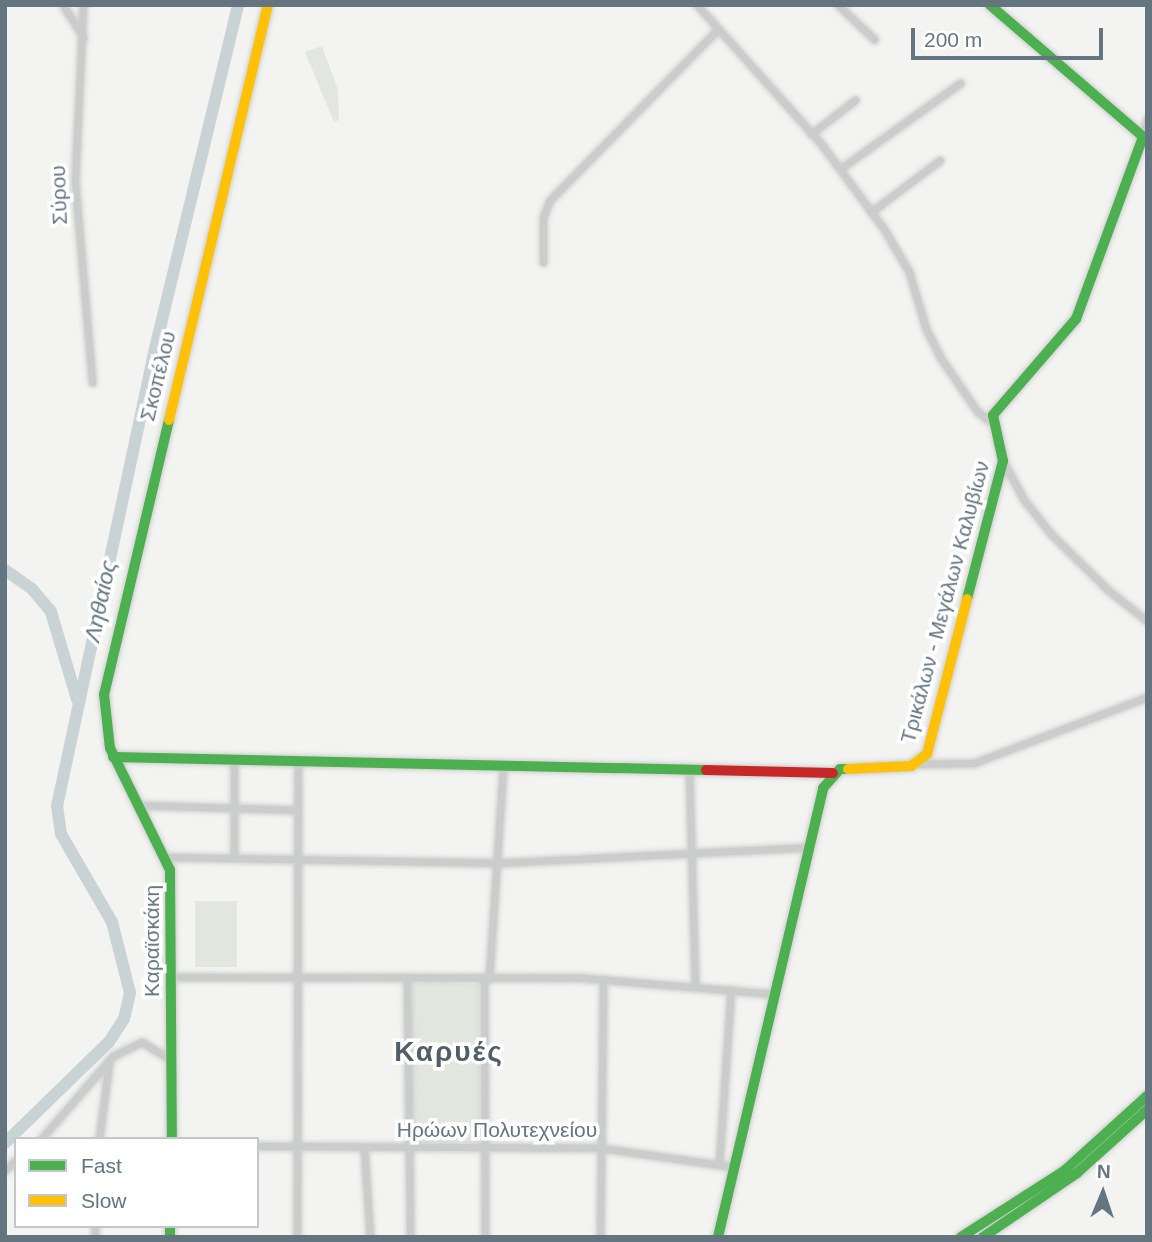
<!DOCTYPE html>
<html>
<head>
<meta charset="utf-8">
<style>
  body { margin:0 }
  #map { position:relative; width:1152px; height:1242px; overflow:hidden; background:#f3f3f1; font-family:Helvetica,sans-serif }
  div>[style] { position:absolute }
  .green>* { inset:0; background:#e2e6df }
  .river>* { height:12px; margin:-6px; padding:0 6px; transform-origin:6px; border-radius:6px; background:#c9d2d4 }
  .roads { filter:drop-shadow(0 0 2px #cfcfcf) drop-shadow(0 0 2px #cfcfcf) }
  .street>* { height:7px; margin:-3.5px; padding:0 3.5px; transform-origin:3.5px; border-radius:3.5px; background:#cbcccc }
  .fast>* { height:10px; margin:-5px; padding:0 5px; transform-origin:5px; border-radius:5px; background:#4caf50 }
  .slow>* { height:10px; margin:-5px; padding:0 5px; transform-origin:5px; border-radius:5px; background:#ffc107 }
  .jam>* { height:10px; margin:-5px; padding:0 5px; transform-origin:5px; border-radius:5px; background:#c62828 }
  span { translate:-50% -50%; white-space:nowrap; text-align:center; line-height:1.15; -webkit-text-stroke:7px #fff; paint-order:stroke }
  .street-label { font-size:21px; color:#647580 }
  .water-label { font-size:23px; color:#5f777e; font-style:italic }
  .district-label { font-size:28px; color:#515e66; font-weight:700; letter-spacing:2px }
  .frame { position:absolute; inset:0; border:7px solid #647580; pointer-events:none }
  .legend { position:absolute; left:14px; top:1137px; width:245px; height:91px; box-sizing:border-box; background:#fff; border:2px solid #c1c8cc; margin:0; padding:9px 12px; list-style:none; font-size:21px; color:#647580 }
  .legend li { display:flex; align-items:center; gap:14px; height:35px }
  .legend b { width:35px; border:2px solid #c1c8cc }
  .north { position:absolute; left:1068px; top:1158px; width:70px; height:70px; -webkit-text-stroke:5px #fff; paint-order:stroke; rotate:2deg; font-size:19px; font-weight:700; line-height:28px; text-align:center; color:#647580 }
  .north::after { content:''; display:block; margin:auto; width:24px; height:32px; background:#647580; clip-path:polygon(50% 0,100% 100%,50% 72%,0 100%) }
  .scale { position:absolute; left:911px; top:28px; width:192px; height:32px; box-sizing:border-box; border:4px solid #647580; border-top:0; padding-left:9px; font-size:21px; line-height:24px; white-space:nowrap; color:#647580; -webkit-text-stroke:5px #fff; paint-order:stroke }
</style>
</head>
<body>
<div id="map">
  <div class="green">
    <i style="clip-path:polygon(322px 46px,338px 90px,339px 120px,334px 122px,305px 52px)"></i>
    <i style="clip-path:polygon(195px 901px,237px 901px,237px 967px,195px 967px)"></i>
    <i style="clip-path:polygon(412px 983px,479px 984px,480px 1143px,412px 1143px)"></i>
  </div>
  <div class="river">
    <i style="left:5px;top:570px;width:33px;rotate:35deg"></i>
    <i style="left:32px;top:589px;width:30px;rotate:50deg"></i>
    <i style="left:51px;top:612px;width:91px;rotate:73.4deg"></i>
    <i style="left:5px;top:1143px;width:145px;rotate:-44.2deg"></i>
    <i style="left:109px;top:1042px;width:27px;rotate:-57deg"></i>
    <i style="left:124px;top:1019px;width:27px;rotate:-77deg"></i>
    <i style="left:130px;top:993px;width:73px;rotate:-104.2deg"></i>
    <i style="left:112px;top:922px;width:102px;rotate:-120.1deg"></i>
    <i style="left:61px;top:834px;width:28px;rotate:-98deg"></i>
    <i style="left:57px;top:806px;width:455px;rotate:-77.9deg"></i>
    <i style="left:152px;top:361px;width:366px;rotate:-76.4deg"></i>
  </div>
  <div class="roads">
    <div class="street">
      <i style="left:63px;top:5px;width:38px;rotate:58deg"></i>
      <i style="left:83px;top:5px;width:177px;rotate:92.6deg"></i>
      <i style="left:75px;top:182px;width:201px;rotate:85.1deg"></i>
      <i style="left:697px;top:5px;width:188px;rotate:48.2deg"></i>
      <i style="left:822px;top:145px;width:104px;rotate:53.6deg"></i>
      <i style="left:884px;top:229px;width:50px;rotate:59.8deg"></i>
      <i style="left:909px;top:272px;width:59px;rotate:73.4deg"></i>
      <i style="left:926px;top:329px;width:31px;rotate:63deg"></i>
      <i style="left:940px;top:357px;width:65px;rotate:55.6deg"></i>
      <i style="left:977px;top:411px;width:19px;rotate:39deg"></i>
      <i style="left:838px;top:5px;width:50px;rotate:43.4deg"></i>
      <i style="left:811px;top:134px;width:56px;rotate:-37.7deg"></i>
      <i style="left:1143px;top:137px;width:18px;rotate:-77deg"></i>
      <i style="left:840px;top:169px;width:148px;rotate:-35.6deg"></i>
      <i style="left:871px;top:212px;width:86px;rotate:-37deg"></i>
      <i style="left:543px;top:262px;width:45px;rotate:-90deg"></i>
      <i style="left:543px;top:217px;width:18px;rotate:-68deg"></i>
      <i style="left:550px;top:200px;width:238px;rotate:-45.5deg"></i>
      <i style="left:1003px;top:461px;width:44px;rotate:61.7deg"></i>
      <i style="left:1024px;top:500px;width:43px;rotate:51.5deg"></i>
      <i style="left:1051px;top:534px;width:80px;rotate:44.5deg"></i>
      <i style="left:1108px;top:590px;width:50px;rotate:38.5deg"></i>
      <i style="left:234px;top:761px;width:96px;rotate:90deg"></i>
      <i style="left:916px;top:764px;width:58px;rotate:-1deg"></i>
      <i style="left:974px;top:763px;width:185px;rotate:-20.9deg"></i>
      <i style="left:689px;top:769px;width:218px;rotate:88.4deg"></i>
      <i style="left:139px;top:805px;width:159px;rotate:1.8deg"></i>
      <i style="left:167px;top:857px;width:329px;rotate:1deg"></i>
      <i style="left:496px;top:863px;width:313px;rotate:-2.9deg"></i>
      <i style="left:171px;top:977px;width:413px;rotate:0.1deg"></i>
      <i style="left:584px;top:978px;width:191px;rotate:4.8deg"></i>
      <i style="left:407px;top:978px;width:259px;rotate:89.3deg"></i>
      <i style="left:484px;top:978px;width:259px;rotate:89.8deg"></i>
      <i style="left:489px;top:979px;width:212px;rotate:-86.2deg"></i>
      <i style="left:41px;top:1139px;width:110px;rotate:-49.1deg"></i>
      <i style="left:113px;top:1056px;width:32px;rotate:-26deg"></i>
      <i style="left:142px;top:1042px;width:34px;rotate:32deg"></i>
      <i style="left:99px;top:1139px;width:77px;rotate:-82.5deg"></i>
      <i style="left:257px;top:1146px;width:344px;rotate:0.3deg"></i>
      <i style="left:601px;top:1148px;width:135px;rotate:8.1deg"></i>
      <i style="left:364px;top:1147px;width:90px;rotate:86.2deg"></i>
      <i style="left:719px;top:1164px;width:175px;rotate:-86.1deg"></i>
      <i style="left:5px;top:1170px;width:15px;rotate:-42deg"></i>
      <i style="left:95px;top:1237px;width:11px;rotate:-90deg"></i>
      <i style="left:297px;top:1237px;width:475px;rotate:-89.9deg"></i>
      <i style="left:600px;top:1237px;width:258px;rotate:-89.3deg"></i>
    </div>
    <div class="fast">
      <i style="left:990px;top:5px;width:207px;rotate:40.7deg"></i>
      <i style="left:169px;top:420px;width:282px;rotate:103.3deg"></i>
      <i style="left:104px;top:694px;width:54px;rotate:83.7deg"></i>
      <i style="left:110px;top:748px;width:136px;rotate:63.8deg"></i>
      <i style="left:170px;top:870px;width:269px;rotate:89.6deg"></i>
      <i style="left:967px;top:599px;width:143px;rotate:-75.4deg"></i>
      <i style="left:1003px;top:461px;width:47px;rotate:-102.3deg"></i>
      <i style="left:993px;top:415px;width:127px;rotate:-49.2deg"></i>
      <i style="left:1076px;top:319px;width:194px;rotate:-69.8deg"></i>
      <i style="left:113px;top:757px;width:593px;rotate:1.26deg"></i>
      <i style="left:170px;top:1226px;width:11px;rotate:90deg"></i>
      <i style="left:718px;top:1237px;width:461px;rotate:-76.8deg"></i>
      <i style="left:823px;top:788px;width:25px;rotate:-48deg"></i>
      <i style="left:840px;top:769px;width:8px"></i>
      <i style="left:961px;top:1237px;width:122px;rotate:-32.7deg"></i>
      <i style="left:1064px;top:1171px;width:112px;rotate:-42.1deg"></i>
      <i style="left:983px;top:1237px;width:114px;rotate:-34.2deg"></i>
      <i style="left:1077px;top:1173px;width:94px;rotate:-42deg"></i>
    </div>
    <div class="slow">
      <i style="left:169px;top:420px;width:427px;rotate:-76.6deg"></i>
      <i style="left:848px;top:769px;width:63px;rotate:-2.7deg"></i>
      <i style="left:911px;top:766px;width:20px;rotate:-37deg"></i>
      <i style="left:927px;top:754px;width:160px;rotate:-75.5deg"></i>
    </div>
    <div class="jam">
      <i style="left:706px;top:770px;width:127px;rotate:1.4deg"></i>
    </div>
  </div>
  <div class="street-label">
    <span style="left:59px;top:195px;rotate:-92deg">Σύρου</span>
    <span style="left:158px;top:376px;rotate:-76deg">Σκοπέλου</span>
    <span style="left:945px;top:602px;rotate:-75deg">Τρικάλων - Μεγάλων Καλυβίων</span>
    <span style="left:152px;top:941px;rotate:-90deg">Καραϊσκάκη</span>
    <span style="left:497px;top:1130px">Ηρώων Πολυτεχνείου</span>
  </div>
  <div class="water-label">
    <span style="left:100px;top:601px;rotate:-78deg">Ληθαίος</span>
  </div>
  <div class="district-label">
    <span style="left:449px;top:1052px">Καρυές</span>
  </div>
  <div class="frame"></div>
  <ul class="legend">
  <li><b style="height:9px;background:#4caf50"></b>Fast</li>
  <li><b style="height:9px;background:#ffc107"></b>Slow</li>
  </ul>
  <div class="north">N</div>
  <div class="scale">200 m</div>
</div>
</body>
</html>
